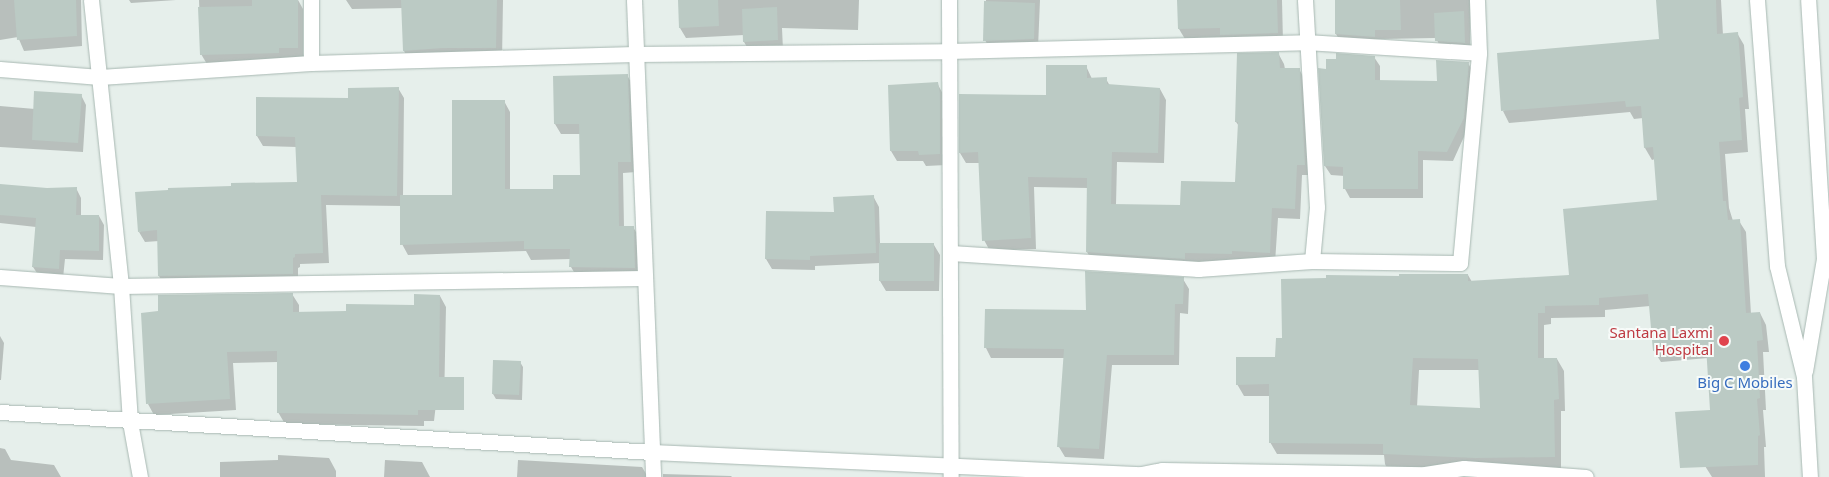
<!DOCTYPE html>
<html>
<head>
<meta charset="utf-8">
<style>
  body { margin:0 }
  #map { position:relative; width:1829px; height:477px; overflow:hidden; background:#e6efeb; font-family:"Noto Sans",sans-serif }
  div>[style] { position:absolute }
  .shadow>* { inset:0; background:#0003 }
  .building>* { inset:0; background:#bbcac4 }
  .roads { filter:drop-shadow(0 0 1px #a8b8b2) drop-shadow(0 0 1px #a8b8b2) }
  .street>* { height:15px; margin:-7.5px; padding:0 7.5px; transform-origin:7.5px; border-radius:7.5px; background:#fff }
  .secondary>* { height:15px; margin:-7.5px; padding:0 7.5px; transform-origin:7.5px; border-radius:7.5px; background:#fff }
  .dots>* { width:14px; height:14px; translate:-50% -50%; box-sizing:border-box; border:2px solid #f7fbf9; border-radius:50% }
  span { translate:-50% -50%; white-space:nowrap; text-align:center; line-height:1.15; -webkit-text-stroke:4px #f7fbf9; paint-order:stroke }
  .health-label { font-size:15px; color:#be3a42 }
  .right { translate:-100% -50%; text-align:right }
  .shop-label { font-size:15px; color:#366cbe }
</style>
</head>
<body>
<div id="map">
  <div class="shadow">
    <i style="clip-path:polygon(0 0,81px 0,82px 46px,24px 51px,18px 37px,0 40px)"></i>
    <i style="clip-path:polygon(129px 0,176px 0,131px 3px)"></i>
    <i style="clip-path:polygon(199px 0,298px 0,303px 9px,303px 57px,207px 64px,201px 54px)"></i>
    <i style="clip-path:polygon(346px 0,503px 0,502px 60px,411px 63px,404px 51px,403px 8px,352px 9px)"></i>
    <i style="clip-path:polygon(679px 0,859px 0,858px 30px,782px 28px,783px 50px,750px 52px,744px 42px,744px 35px,686px 38px,680px 28px)"></i>
    <i style="clip-path:polygon(986px 0,1040px 0,1038px 48px,990px 49px,985px 40px)"></i>
    <i style="clip-path:polygon(1178px 0,1282px 0,1283px 43px,1185px 39px,1179px 29px)"></i>
    <i style="clip-path:polygon(1336px 0,1470px 0,1470px 52px,1442px 50px,1436px 38px,1380px 39px,1342px 44px,1336px 34px)"></i>
    <i style="clip-path:polygon(evenodd,1658px 0,1721px 0,1723px 35px,1737px 33px,1744px 45px,1749px 109px,1745px 109px,1748px 152px,1725px 154px,1729px 208px,1733px 221px,1739px 221px,1746px 232px,1751px 314px,1760px 313px,1766px 325px,1769px 352px,1763px 352px,1766px 410px,1763px 410px,1766px 447px,1764px 447px,1765px 477px,1712px 477px,1705px 466px,1711px 411px,1708px 358px,1661px 362px,1654px 351px,1650px 306px,1605px 310px,1605px 317px,1551px 318px,1551px 324px,1544px 325px,1544px 359px,1557px 359px,1564px 371px,1565px 411px,1561px 411px,1561px 468px,1391px 476px,1385px 464px,1384px 455px,1277px 454px,1270px 442px,1271px 396px,1244px 396px,1237px 384px,1276px 358px,1283px 339px,1400px 277px,1468px 275px,1472px 282px,1571px 276px,1658px 201px,1655px 159px,1652px 160px,1645px 148px,1643px 118px,1634px 119px,1630px 112px,1509px 123px,1503px 111px,1660px 40px,1658px 0,1419px 370px,1480px 370px,1481px 409px,1417px 407px,1419px 370px)"></i>
    <i style="clip-path:polygon(1278px 53px,1284px 64px,1285px 69px,1299px 69px,1305px 80px,1310px 175px,1302px 175px,1300px 219px,1278px 218px,1275px 263px,1093px 262px,1087px 252px,1088px 188px,1034px 187px,1036px 249px,990px 251px,984px 240px,980px 163px,966px 163px,960px 153px,960px 95px,1047px 96px,1086px 66px,1092px 79px,1106px 79px,1110px 86px,1160px 89px,1166px 100px,1164px 163px,1117px 162px,1116px 205px,1181px 207px,1236px 183px,1239px 126px,1236px 122px)"></i>
    <i style="clip-path:polygon(1374px 57px,1380px 66px,1380px 81px,1438px 82px,1468px 63px,1473px 72px,1468px 128px,1453px 161px,1423px 160px,1423px 198px,1350px 198px,1345px 189px,1345px 176px,1331px 175px,1325px 166px,1327px 70px)"></i>
    <i style="clip-path:polygon(627px 75px,633px 86px,636px 172px,623px 173px,624px 227px,633px 227px,639px 237px,641px 278px,577px 277px,571px 267px,571px 259px,531px 260px,526px 251px,408px 255px,402px 244px,402px 206px,326px 205px,329px 263px,300px 264px,300px 267px,298px 268px,298px 284px,165px 286px,159px 276px,159px 241px,145px 242px,139px 232px,233px 187px,298px 183px,297px 147px,263px 146px,257px 136px,349px 100px,398px 88px,404px 98px,403px 197px,453px 196px,504px 101px,510px 112px,510px 190px,554px 190px,582px 176px,580px 134px,561px 134px,555px 124px)"></i>
    <i style="clip-path:polygon(937px 83px,943px 94px,946px 165px,926px 166px,923px 161px,897px 161px,891px 151px)"></i>
    <i style="clip-path:polygon(81px 95px,86px 105px,83px 152px,0 147px,0 106px,35px 109px)"></i>
    <i style="clip-path:polygon(0 185px,47px 189px,76px 188px,81px 198px,81px 216px,99px 216px,104px 225px,103px 260px,65px 259px,63px 278px,39px 276px,33px 267px,36px 227px,0 223px)"></i>
    <i style="clip-path:polygon(873px 196px,879px 207px,880px 244px,934px 245px,940px 255px,939px 291px,886px 291px,880px 281px,880px 263px,815px 266px,815px 270px,772px 269px,766px 259px,835px 214px)"></i>
    <i style="clip-path:polygon(1183px 279px,1189px 289px,1188px 314px,1180px 313px,1179px 365px,1112px 365px,1104px 459px,1065px 457px,1059px 447px,1065px 358px,991px 358px,986px 348px)"></i>
    <i style="clip-path:polygon(292px 294px,299px 305px,299px 314px,347px 313px,415px 306px,440px 296px,446px 307px,444px 404px,436px 404px,434px 421px,424px 421px,424px 426px,285px 424px,278px 412px,278px 362px,233px 363px,236px 410px,154px 415px,148px 404px)"></i>
    <i style="clip-path:polygon(0 336px,4px 343px,1px 380px,0 380px)"></i>
    <i style="clip-path:polygon(494px 361px,520px 362px,523px 367px,522px 400px,496px 399px,493px 394px)"></i>
    <i style="clip-path:polygon(0 448px,5px 449px,11px 460px,54px 465px,61px 477px,0 477px)"></i>
    <i style="clip-path:polygon(278px 455px,329px 458px,336px 471px,336px 477px,220px 477px,220px 462px,278px 460px)"></i>
    <i style="clip-path:polygon(385px 460px,422px 462px,430px 477px,384px 477px)"></i>
    <i style="clip-path:polygon(518px 460px,642px 467px,648px 477px,517px 477px)"></i>
    <i style="clip-path:polygon(663px 474px,731px 476px,732px 477px,663px 477px)"></i>
  </div>
  <div class="building">
    <i style="clip-path:polygon(14px 0,76px 0,77px 36px,17px 40px)"></i>
    <i style="clip-path:polygon(252px 0,298px 0,298px 48px,279px 48px,279px 53px,200px 55px,198px 7px,252px 6px)"></i>
    <i style="clip-path:polygon(401px 0,497px 0,496px 48px,442px 48px,403px 51px)"></i>
    <i style="clip-path:polygon(678px 0,718px 0,719px 26px,679px 28px)"></i>
    <i style="clip-path:polygon(1177px 0,1277px 0,1278px 33px,1220px 35px,1220px 28px,1178px 29px)"></i>
    <i style="clip-path:polygon(1335px 0,1400px 0,1401px 30px,1375px 30px,1375px 37px,1335px 34px)"></i>
    <i style="clip-path:polygon(evenodd,1656px 0,1716px 0,1717px 34px,1738px 32px,1743px 97px,1739px 98px,1742px 140px,1719px 142px,1723px 201px,1726px 201px,1728px 220px,1740px 219px,1746px 313px,1760px 312px,1763px 340px,1757px 341px,1760px 398px,1757px 399px,1760px 435px,1758px 436px,1758px 465px,1680px 468px,1675px 412px,1710px 410px,1706px 346px,1653px 351px,1648px 294px,1599px 298px,1599px 305px,1545px 306px,1545px 313px,1538px 313px,1538px 358px,1557px 358px,1559px 399px,1554px 400px,1555px 457px,1476px 458px,1383px 454px,1383px 444px,1269px 443px,1269px 384px,1236px 385px,1236px 357px,1275px 357px,1276px 338px,1282px 338px,1281px 279px,1326px 278px,1326px 275px,1399px 276px,1399px 274px,1468px 274px,1468px 281px,1569px 275px,1563px 209px,1657px 200px,1653px 147px,1644px 148px,1641px 106px,1626px 107px,1625px 101px,1501px 111px,1497px 53px,1659px 39px,1656px 0,1413px 358px,1478px 359px,1480px 408px,1410px 405px,1413px 358px)"></i>
    <i style="clip-path:polygon(984px 1px,1035px 3px,1034px 39px,983px 41px)"></i>
    <i style="clip-path:polygon(777px 7px,778px 40px,743px 42px,742px 9px)"></i>
    <i style="clip-path:polygon(1464px 11px,1465px 43px,1435px 41px,1434px 13px)"></i>
    <i style="clip-path:polygon(1279px 52px,1280px 68px,1300px 68px,1305px 165px,1297px 165px,1295px 209px,1272px 208px,1270px 253px,1232px 251px,1232px 254px,1185px 253px,1185px 259px,1086px 252px,1087px 178px,1028px 177px,1031px 238px,982px 241px,978px 152px,959px 153px,959px 94px,1046px 95px,1046px 65px,1087px 65px,1087px 78px,1107px 77px,1107px 84px,1160px 88px,1158px 153px,1112px 152px,1111px 204px,1180px 205px,1181px 181px,1235px 182px,1238px 122px,1235px 122px,1237px 53px)"></i>
    <i style="clip-path:polygon(1336px 53px,1375px 56px,1375px 80px,1437px 81px,1436px 60px,1469px 62px,1464px 118px,1447px 152px,1418px 151px,1418px 189px,1343px 189px,1343px 167px,1324px 166px,1318px 68px,1326px 69px,1326px 59px,1336px 59px)"></i>
    <i style="clip-path:polygon(628px 74px,631px 162px,618px 162px,619px 226px,634px 226px,635px 268px,569px 267px,570px 249px,524px 249px,524px 241px,400px 245px,400px 195px,452px 195px,452px 100px,505px 100px,505px 189px,553px 189px,553px 175px,580px 175px,579px 124px,554px 124px,553px 76px)"></i>
    <i style="clip-path:polygon(938px 82px,940px 93px,940px 154px,919px 155px,918px 151px,890px 151px,888px 85px)"></i>
    <i style="clip-path:polygon(399px 87px,397px 196px,321px 195px,323px 253px,295px 254px,295px 257px,293px 258px,293px 274px,158px 276px,157px 230px,138px 232px,135px 192px,168px 190px,168px 188px,231px 186px,231px 183px,297px 182px,295px 137px,256px 136px,256px 97px,348px 98px,348px 88px)"></i>
    <i style="clip-path:polygon(34px 91px,82px 94px,78px 143px,32px 140px)"></i>
    <i style="clip-path:polygon(0 184px,47px 188px,77px 187px,76px 215px,99px 215px,99px 251px,60px 250px,59px 269px,32px 267px,36px 218px,0 215px)"></i>
    <i style="clip-path:polygon(874px 195px,876px 253px,810px 256px,810px 260px,765px 259px,766px 211px,834px 212px,833px 197px)"></i>
    <i style="clip-path:polygon(879px 243px,934px 243px,934px 281px,879px 281px)"></i>
    <i style="clip-path:polygon(1085px 271px,1184px 277px,1183px 304px,1175px 304px,1174px 355px,1107px 355px,1099px 449px,1057px 447px,1064px 349px,984px 348px,985px 309px,1086px 310px)"></i>
    <i style="clip-path:polygon(293px 293px,293px 312px,346px 311px,346px 304px,414px 305px,414px 294px,440px 295px,439px 377px,464px 377px,464px 410px,418px 410px,418px 415px,277px 413px,277px 351px,227px 352px,230px 399px,146px 404px,141px 313px,158px 311px,158px 295px)"></i>
    <i style="clip-path:polygon(493px 360px,521px 361px,519px 395px,492px 394px)"></i>
  </div>
  <div class="roads">
    <div class="street">
      <i style="left:91px;top:0;width:288px;rotate:84deg"></i>
      <i style="left:121px;top:286px;width:136px;rotate:86.2deg"></i>
      <i style="left:130px;top:422px;width:56px;rotate:79.7deg"></i>
      <i style="left:311px;top:0;width:63px;rotate:90deg"></i>
      <i style="left:634px;top:0;width:477px;rotate:87.7deg"></i>
      <i style="left:949px;top:0;width:477px;rotate:89.8deg"></i>
      <i style="left:1305px;top:0;width:207px;rotate:86.7deg"></i>
      <i style="left:1317px;top:207px;width:54px;rotate:95.3deg"></i>
      <i style="left:0;top:69px;width:100px;rotate:4.6deg"></i>
      <i style="left:100px;top:77px;width:211px;rotate:-3.8deg"></i>
      <i style="left:311px;top:63px;width:324px;rotate:-1.6deg"></i>
      <i style="left:635px;top:54px;width:313px;rotate:-0.5deg"></i>
      <i style="left:948px;top:51px;width:358px;rotate:-1.4deg"></i>
      <i style="left:1306px;top:42px;width:173px;rotate:3.6deg"></i>
      <i style="left:951px;top:253px;width:248px;rotate:3.7deg"></i>
      <i style="left:1198px;top:269px;width:114px;rotate:-4deg"></i>
      <i style="left:1312px;top:261px;width:148px;rotate:0.8deg"></i>
      <i style="left:1460px;top:263px;width:211px;rotate:-84.8deg"></i>
      <i style="left:1479px;top:53px;width:53px;rotate:-92.2deg"></i>
      <i style="left:0;top:277px;width:121px;rotate:4.3deg"></i>
      <i style="left:121px;top:286px;width:522px;rotate:-0.88deg"></i>
      <i style="left:0;top:412px;width:653px;rotate:3.51deg"></i>
      <i style="left:652px;top:452px;width:489px;rotate:2.6deg"></i>
      <i style="left:1141px;top:474px;width:21px;rotate:-11deg"></i>
      <i style="left:1162px;top:470px;width:263px;rotate:0.9deg"></i>
      <i style="left:1425px;top:474px;width:39px;rotate:-9deg"></i>
      <i style="left:1464px;top:468px;width:122px;rotate:4.2deg"></i>
    </div>
    <div class="secondary">
      <i style="left:1757px;top:0;width:267px;rotate:85.7deg"></i>
      <i style="left:1777px;top:266px;width:114px;rotate:76.3deg"></i>
      <i style="left:1804px;top:377px;width:100px;rotate:86.6deg"></i>
      <i style="left:1805px;top:371px;width:114px;rotate:-80.4deg"></i>
      <i style="left:1824px;top:259px;width:259px;rotate:-93.5deg"></i>
    </div>
  </div>
  <div class="dots">
    <i style="left:1724px;top:341px;background:#e0444e"></i>
    <i style="left:1745px;top:366px;background:#3f7fe0"></i>
  </div>
  <div class="health-label">
    <span class="right" style="left:1713px;top:341px">Santana Laxmi<br>Hospital</span>
  </div>
  <div class="shop-label">
    <span style="left:1745px;top:383px">Big C Mobiles</span>
  </div>
</div>
</body>
</html>
